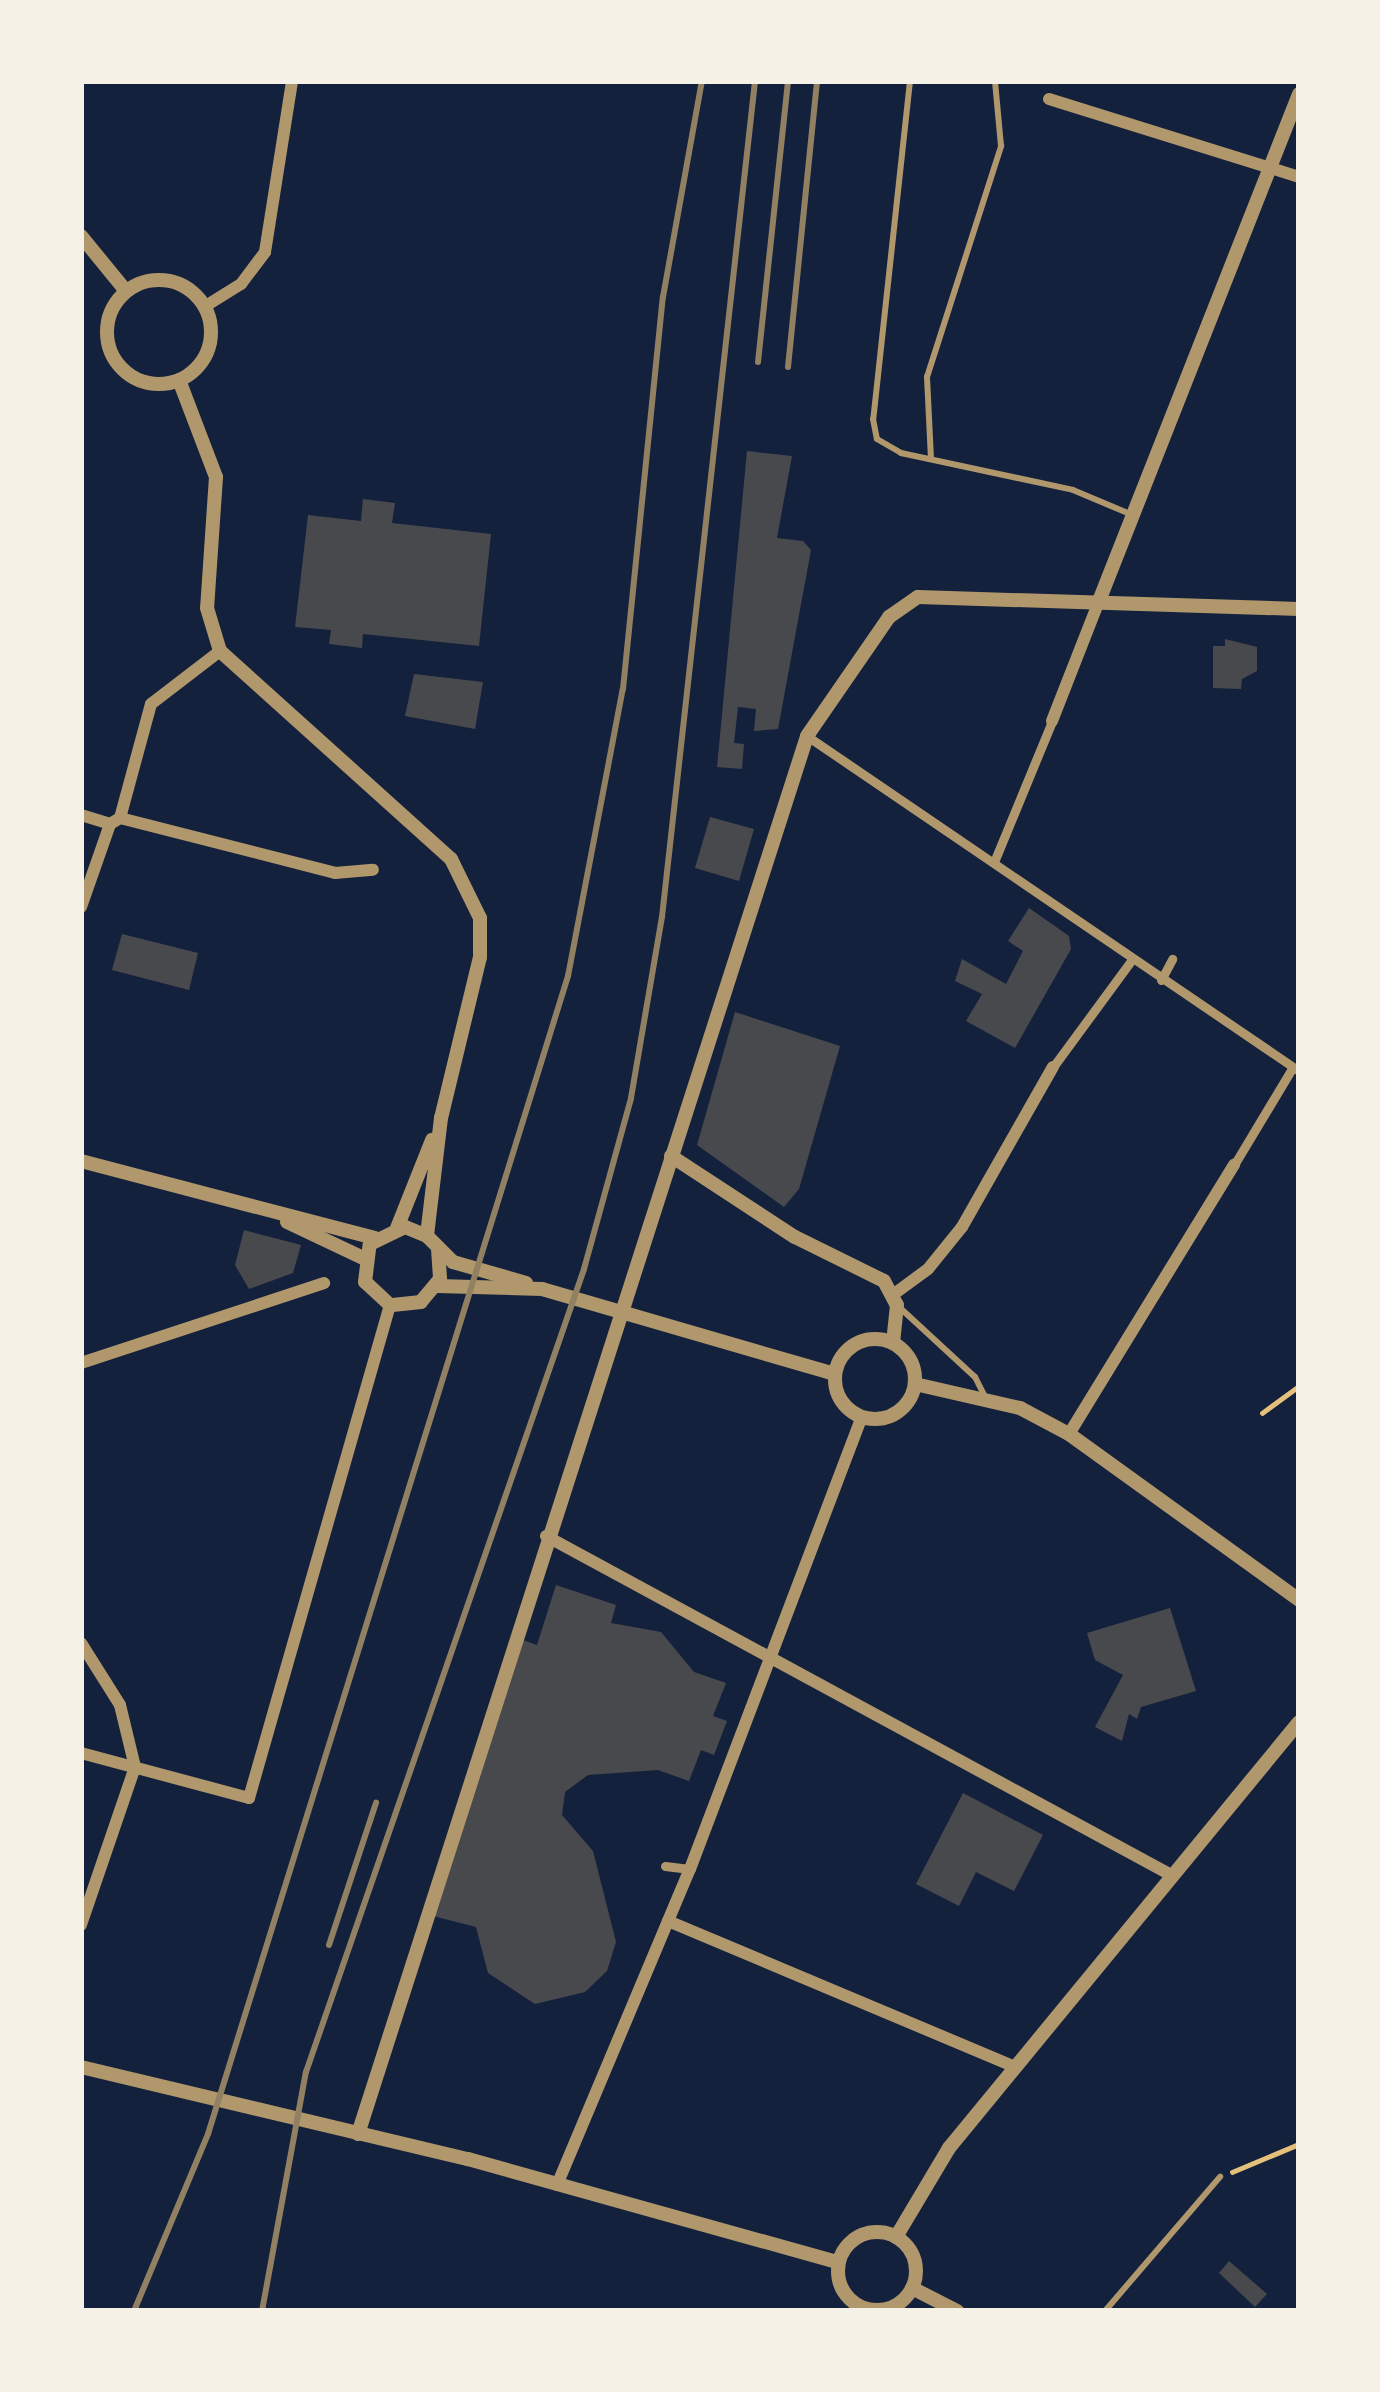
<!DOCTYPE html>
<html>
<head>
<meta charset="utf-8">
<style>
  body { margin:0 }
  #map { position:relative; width:1380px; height:2392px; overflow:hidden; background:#14213d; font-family:"Exo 2",sans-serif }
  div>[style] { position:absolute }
  .building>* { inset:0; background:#48494c }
  .path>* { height:4.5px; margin:-2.25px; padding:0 2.25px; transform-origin:2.25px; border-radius:2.25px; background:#e5c07b }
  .service>* { height:6px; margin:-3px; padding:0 3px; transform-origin:3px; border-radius:3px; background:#b1986c }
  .pedestrian>* { height:9px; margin:-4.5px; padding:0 4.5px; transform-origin:4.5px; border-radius:4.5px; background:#b1986c }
  .minor>* { height:12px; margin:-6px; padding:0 6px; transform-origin:6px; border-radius:6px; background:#b1986c }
  .tertiary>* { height:14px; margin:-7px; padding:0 7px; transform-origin:7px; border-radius:7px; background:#b1986c }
  .tertiary>.ring { margin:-7px; padding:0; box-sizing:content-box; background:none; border:14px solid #b1986c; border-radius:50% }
  .rail>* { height:6px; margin:-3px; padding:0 3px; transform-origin:3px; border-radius:3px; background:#918062 }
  span { translate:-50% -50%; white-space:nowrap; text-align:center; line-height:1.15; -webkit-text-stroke:12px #f6f1e7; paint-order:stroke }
  .frame { position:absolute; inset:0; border:84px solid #f6f1e7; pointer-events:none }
</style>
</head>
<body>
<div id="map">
  <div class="building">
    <i style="clip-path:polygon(747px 451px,792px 456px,777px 538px,803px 541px,811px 550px,778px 729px,754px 731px,756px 709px,738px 707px,734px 743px,744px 744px,742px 769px,717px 767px)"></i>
    <i style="clip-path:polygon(363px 499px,395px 503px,392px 523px,491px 534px,479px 646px,363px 634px,362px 648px,346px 646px,329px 644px,331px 630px,295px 627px,308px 515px,361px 521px)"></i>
    <i style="clip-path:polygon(1225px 639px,1257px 647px,1257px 671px,1242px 679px,1241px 689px,1213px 688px,1213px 646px,1225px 646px)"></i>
    <i style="clip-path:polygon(414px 674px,483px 682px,475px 729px,405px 716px)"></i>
    <i style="clip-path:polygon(710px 817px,754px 829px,739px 881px,695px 868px)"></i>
    <i style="clip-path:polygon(1029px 908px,1069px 936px,1071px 949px,1015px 1048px,966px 1021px,982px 994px,955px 981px,962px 959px,1006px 984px,1023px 951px,1008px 941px)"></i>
    <i style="clip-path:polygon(122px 934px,198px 953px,189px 990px,112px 970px)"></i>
    <i style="clip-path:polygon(735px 1012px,840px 1046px,799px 1189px,784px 1207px,697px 1145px)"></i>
    <i style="clip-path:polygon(244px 1230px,301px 1245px,293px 1273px,249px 1289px,235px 1265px)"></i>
    <i style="clip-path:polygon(556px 1585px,616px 1605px,611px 1623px,661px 1632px,694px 1672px,726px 1683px,713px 1716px,727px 1721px,714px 1755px,701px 1750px,689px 1781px,658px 1770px,588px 1775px,565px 1792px,562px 1815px,593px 1851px,616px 1942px,607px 1971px,585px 1992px,535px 2004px,488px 1973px,476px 1927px,433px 1916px,523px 1640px,537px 1645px)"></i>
    <i style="clip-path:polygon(1170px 1608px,1196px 1691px,1141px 1707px,1137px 1719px,1129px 1714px,1122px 1741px,1095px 1727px,1123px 1675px,1095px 1660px,1087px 1633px)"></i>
    <i style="clip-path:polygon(963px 1793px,1043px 1835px,1014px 1891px,976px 1872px,959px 1906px,916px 1884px)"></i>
    <i style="clip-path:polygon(1229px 2261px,1267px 2294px,1255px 2307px,1219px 2273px)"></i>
  </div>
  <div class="path">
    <i style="left:1262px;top:1413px;width:46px;rotate:-36.1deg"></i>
    <i style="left:1232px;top:2172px;width:73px;rotate:-22.7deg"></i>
  </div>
  <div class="service">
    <i style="left:910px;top:81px;width:340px;rotate:96.2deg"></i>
    <i style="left:873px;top:419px;width:20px;rotate:79deg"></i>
    <i style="left:877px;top:439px;width:28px;rotate:30deg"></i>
    <i style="left:901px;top:453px;width:176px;rotate:12.1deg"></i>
    <i style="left:1073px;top:490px;width:62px;rotate:22.8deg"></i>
    <i style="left:931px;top:459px;width:82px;rotate:-92.8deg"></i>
    <i style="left:927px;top:377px;width:243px;rotate:-72.2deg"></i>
    <i style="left:1001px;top:146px;width:65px;rotate:-95.3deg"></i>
    <i style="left:898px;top:1306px;width:105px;rotate:42.7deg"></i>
    <i style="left:975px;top:1377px;width:20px;rotate:63deg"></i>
    <i style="left:1105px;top:2311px;width:177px;rotate:-49.4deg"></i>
  </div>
  <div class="pedestrian">
    <i style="left:807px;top:736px;width:595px;rotate:34.25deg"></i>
    <i style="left:994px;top:862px;width:152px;rotate:-67.6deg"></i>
    <i style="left:1161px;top:980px;width:24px;rotate:-62deg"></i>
    <i style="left:1053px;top:1067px;width:132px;rotate:-53.7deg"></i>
    <i style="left:1234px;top:1165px;width:114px;rotate:-59deg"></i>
    <i style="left:665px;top:1866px;width:25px;rotate:7deg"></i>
  </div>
  <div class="minor">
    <i style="left:1049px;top:99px;width:262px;rotate:17.3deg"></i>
    <i style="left:204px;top:307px;width:44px;rotate:-31.9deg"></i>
    <i style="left:241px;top:284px;width:40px;rotate:-53deg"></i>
    <i style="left:265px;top:252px;width:173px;rotate:-81deg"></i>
    <i style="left:1052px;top:721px;width:129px;rotate:-68.6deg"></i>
    <i style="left:81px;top:815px;width:30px;rotate:17deg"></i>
    <i style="left:120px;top:818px;width:222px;rotate:14.3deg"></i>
    <i style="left:335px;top:873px;width:38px;rotate:-5deg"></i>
    <i style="left:81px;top:907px;width:88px;rotate:-70.7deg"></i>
    <i style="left:110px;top:824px;width:12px;rotate:-31deg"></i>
    <i style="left:120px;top:818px;width:118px;rotate:-74.8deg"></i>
    <i style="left:151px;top:704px;width:87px;rotate:-37.5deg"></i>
    <i style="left:894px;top:1294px;width:42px;rotate:-36.3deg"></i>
    <i style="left:928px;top:1269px;width:54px;rotate:-51deg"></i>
    <i style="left:962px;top:1227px;width:184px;rotate:-60.4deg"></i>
    <i style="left:81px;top:1363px;width:256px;rotate:-18.2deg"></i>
    <i style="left:1069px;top:1434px;width:316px;rotate:-58.5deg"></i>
    <i style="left:546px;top:1536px;width:713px;rotate:28.47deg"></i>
    <i style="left:81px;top:1643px;width:73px;rotate:57.8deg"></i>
    <i style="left:120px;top:1705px;width:64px;rotate:76.4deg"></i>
    <i style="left:135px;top:1767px;width:167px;rotate:108.9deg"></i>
    <i style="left:81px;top:1753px;width:174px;rotate:15deg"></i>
    <i style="left:249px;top:1798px;width:513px;rotate:-74.04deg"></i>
    <i style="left:668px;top:1921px;width:376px;rotate:22.8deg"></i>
    <i style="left:557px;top:2185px;width:343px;rotate:-67.2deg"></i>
    <i style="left:690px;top:1869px;width:484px;rotate:-69.2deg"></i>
  </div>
  <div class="tertiary">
    <i style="left:81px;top:236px;width:71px;rotate:50.7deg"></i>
    <i class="ring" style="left:107px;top:280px;width:90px;height:90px"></i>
    <i style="left:179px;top:380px;width:104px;rotate:69.1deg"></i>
    <i style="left:216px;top:477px;width:131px;rotate:93.9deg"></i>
    <i style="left:207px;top:608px;width:45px;rotate:73.2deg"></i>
    <i style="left:220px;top:651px;width:311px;rotate:42deg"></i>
    <i style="left:451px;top:859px;width:66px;rotate:63.8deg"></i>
    <i style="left:480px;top:918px;width:39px;rotate:90deg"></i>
    <i style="left:480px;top:957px;width:166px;rotate:103.6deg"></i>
    <i style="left:441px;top:1118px;width:119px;rotate:96.8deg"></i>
    <i style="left:1099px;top:601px;width:545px;rotate:-68.47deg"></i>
    <i style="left:671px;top:1156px;width:148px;rotate:33.2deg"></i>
    <i style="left:795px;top:1237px;width:99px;rotate:26.3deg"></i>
    <i style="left:884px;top:1281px;width:27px;rotate:62deg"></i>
    <i style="left:897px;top:1305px;width:38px;rotate:96deg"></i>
    <i style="left:81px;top:1161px;width:304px;rotate:14.7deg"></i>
    <i style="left:287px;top:1222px;width:84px;rotate:25.3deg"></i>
    <i style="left:397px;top:1228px;width:95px;rotate:-68.3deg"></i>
    <i style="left:438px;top:1249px;width:30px;rotate:86deg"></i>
    <i style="left:440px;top:1279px;width:30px;rotate:130deg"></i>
    <i style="left:421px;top:1302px;width:31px;rotate:174deg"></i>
    <i style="left:390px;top:1305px;width:34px;rotate:-137deg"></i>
    <i style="left:365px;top:1282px;width:38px;rotate:-83deg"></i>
    <i style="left:370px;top:1244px;width:39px;rotate:-26deg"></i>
    <i style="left:405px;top:1227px;width:24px;rotate:22deg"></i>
    <i style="left:427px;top:1236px;width:37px;rotate:45deg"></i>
    <i style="left:453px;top:1262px;width:76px;rotate:16deg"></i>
    <i style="left:437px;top:1286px;width:105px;rotate:1.6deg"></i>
    <i style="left:542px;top:1289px;width:305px;rotate:16.2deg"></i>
    <i class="ring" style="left:835px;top:1339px;width:66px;height:66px"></i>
    <i style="left:915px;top:1384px;width:108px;rotate:12.9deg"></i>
    <i style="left:1020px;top:1408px;width:55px;rotate:28deg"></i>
    <i style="left:1069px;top:1434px;width:284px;rotate:35.8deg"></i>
    <i style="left:81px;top:2067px;width:398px;rotate:13.4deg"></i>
    <i style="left:468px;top:2159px;width:384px;rotate:15.6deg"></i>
    <i style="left:358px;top:2134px;width:1468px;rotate:-72.19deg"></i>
    <i style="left:807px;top:736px;width:145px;rotate:-55.4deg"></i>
    <i style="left:889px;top:617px;width:35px;rotate:-35deg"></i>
    <i style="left:918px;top:597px;width:381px;rotate:1.8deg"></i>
    <i class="ring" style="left:838px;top:2232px;width:64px;height:64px"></i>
    <i style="left:896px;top:2237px;width:104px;rotate:-59.2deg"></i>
    <i style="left:949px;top:2148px;width:551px;rotate:-50.59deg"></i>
    <i style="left:912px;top:2288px;width:51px;rotate:27.1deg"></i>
  </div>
  <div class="rail">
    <i style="left:758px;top:362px;width:283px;rotate:-83.9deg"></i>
    <i style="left:788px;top:367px;width:287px;rotate:-84.2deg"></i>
    <i style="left:329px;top:1945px;width:150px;rotate:-71.7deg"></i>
    <i style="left:134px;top:2311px;width:192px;rotate:-67.3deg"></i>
    <i style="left:208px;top:2134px;width:1213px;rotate:-72.73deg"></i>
    <i style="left:568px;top:976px;width:292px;rotate:-79.2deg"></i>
    <i style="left:623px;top:689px;width:394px;rotate:-84.2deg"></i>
    <i style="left:663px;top:297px;width:219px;rotate:-79.8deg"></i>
    <i style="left:262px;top:2311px;width:243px;rotate:-79.6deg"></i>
    <i style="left:306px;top:2072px;width:850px;rotate:-70.9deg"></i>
    <i style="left:584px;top:1269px;width:177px;rotate:-74.6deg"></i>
    <i style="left:631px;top:1098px;width:184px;rotate:-80.3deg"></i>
    <i style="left:662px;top:917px;width:841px;rotate:-83.65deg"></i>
  </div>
  <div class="frame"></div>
</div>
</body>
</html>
